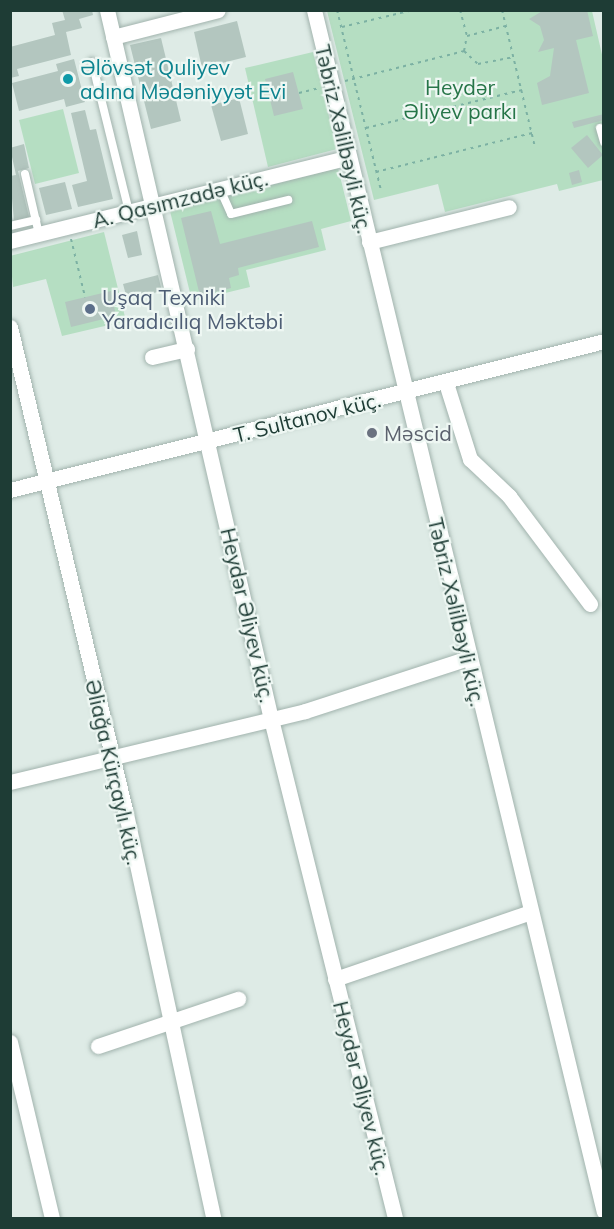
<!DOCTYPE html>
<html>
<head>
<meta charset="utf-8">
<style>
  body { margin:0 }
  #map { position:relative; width:614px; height:1229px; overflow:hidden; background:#deebe6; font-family:Mulish,sans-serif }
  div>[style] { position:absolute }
  .green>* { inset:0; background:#b5dec2 }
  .building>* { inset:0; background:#b3c6bf }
  .path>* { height:2px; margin-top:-1px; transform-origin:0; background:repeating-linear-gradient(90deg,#7cb1a3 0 3px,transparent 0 7.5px) }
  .roads { filter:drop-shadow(0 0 2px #a1b3ad) drop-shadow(0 0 2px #a1b3ad) }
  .service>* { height:8px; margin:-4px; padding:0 4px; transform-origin:4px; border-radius:4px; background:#fff }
  .minor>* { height:15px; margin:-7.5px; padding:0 7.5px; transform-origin:7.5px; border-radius:7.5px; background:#fff }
  .dots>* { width:16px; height:16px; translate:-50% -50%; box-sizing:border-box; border:3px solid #eef7f3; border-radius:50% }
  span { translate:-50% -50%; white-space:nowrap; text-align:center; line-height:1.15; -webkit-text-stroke:4.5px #eef7f3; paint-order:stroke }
  .culture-label { font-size:21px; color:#0d838f }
  .left { translate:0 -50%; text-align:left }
  .park-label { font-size:21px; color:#267548 }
  .street-label { font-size:21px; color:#1e3c35 }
  .service-label { font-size:21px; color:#4e5e75 }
  .worship-label { font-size:21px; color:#5b616d }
  .frame { position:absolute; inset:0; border:12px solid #1e3c35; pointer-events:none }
</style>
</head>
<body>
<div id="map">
  <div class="green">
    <i style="clip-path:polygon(327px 11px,592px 11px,603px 59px,603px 180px,559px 191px,557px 184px,445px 212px,438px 184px,374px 200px)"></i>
    <i style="clip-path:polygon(313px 52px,337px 149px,268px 167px,245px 68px)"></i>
    <i style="clip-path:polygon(63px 109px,79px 173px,35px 184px,19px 120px)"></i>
    <i style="clip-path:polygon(338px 168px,351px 221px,321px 229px,326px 250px,246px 270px,250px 287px,192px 301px,170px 211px)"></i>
    <i style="clip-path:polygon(104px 232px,126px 321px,62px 336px,46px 279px,13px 287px,10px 256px)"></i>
  </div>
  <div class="building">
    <i style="clip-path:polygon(62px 10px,92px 10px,93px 15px,79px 19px,82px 28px,66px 32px,71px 55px,17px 69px,19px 76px,10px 78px,10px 47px,55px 35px,52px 23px,65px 20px)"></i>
    <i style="clip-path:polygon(544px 10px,587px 10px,593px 36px,576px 40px,589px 93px,542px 105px,537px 83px,550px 76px,554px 48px,538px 52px,544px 40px,540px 26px,529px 19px)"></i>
    <i style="clip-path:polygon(237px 21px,246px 57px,202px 68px,194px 32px)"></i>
    <i style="clip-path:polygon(161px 38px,181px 121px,151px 129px,130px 45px)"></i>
    <i style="clip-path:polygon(74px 59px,85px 102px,66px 107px,64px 99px,19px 111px,12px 83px,58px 71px,56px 64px)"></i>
    <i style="clip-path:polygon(293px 72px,303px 109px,274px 116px,265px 79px)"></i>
    <i style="clip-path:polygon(239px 98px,248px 134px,221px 141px,211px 105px)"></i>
    <i style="clip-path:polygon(85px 110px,90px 130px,96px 129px,113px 199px,78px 207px,72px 185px,87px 181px,71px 113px)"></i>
    <i style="clip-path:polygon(604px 114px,604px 120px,574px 128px,572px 122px)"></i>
    <i style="clip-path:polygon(587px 135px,603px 155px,588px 168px,571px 148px)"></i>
    <i style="clip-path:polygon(24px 144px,29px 168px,18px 171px,29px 217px,14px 221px,10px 176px,16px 175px,10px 148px)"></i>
    <i style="clip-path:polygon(579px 170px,582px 182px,572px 185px,569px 173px)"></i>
    <i style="clip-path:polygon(65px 182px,72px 209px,46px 215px,39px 188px)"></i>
    <i style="clip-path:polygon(211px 211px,220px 244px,312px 221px,319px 247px,238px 268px,239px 275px,229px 278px,231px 288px,200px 296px,181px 218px)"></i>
    <i style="clip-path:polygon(137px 231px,142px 255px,128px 258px,122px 235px)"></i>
    <i style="clip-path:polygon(158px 275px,162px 291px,127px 299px,123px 284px)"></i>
    <i style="clip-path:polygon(111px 291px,116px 316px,71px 327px,65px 302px)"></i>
  </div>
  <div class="path">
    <i style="left:337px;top:10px;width:185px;rotate:76.3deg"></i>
    <i style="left:460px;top:10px;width:27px;rotate:75deg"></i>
    <i style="left:502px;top:10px;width:141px;rotate:76.5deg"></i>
    <i style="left:342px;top:27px;width:73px;rotate:-13.5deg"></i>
    <i style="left:464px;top:51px;width:15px;rotate:-79deg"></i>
    <i style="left:467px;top:36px;width:40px;rotate:-14.4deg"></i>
    <i style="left:345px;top:81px;width:123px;rotate:-14.1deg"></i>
    <i style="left:464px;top:51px;width:19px;rotate:43deg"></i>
    <i style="left:478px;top:64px;width:36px;rotate:-11deg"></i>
    <i style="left:299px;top:93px;width:21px;rotate:-14deg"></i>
    <i style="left:366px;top:128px;width:161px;rotate:-13.7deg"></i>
    <i style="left:376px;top:172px;width:161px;rotate:-14deg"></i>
    <i style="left:71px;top:239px;width:60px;rotate:76.4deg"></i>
  </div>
  <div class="roads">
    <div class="service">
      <i style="left:92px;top:62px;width:154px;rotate:76.1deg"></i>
      <i style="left:600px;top:128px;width:15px;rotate:74deg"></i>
      <i style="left:25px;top:174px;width:62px;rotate:76.9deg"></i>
      <i style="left:220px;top:189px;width:27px;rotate:66deg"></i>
      <i style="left:231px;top:214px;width:59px;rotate:-13.8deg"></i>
      <i style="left:10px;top:226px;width:27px;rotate:-13deg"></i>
    </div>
    <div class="minor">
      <i style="left:107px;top:10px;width:728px;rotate:76.98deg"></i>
      <i style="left:271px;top:719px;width:514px;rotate:76.04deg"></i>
      <i style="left:314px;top:10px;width:1236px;rotate:76.44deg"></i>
      <i style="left:113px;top:37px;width:108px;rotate:-14.4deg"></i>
      <i style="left:10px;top:241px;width:349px;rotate:-13.9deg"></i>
      <i style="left:369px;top:242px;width:144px;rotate:-14deg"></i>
      <i style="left:10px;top:327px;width:501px;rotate:76.6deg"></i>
      <i style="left:126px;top:814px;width:413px;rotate:77.8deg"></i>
      <i style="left:152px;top:357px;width:36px;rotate:-13deg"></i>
      <i style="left:446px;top:383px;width:80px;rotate:72.5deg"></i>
      <i style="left:470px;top:459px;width:54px;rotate:43.5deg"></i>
      <i style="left:509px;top:496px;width:135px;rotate:53.1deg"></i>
      <i style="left:10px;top:490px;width:612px;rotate:-14.08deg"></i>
      <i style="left:10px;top:782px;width:303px;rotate:-13.5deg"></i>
      <i style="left:305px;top:711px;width:171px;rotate:-18deg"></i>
      <i style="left:335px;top:979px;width:204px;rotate:-18.9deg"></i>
      <i style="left:10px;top:1042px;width:181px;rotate:76.6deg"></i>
      <i style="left:98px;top:1046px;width:148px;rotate:-18.6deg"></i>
    </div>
  </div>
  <div class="dots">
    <i style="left:68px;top:79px;background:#0f9aa8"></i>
    <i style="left:90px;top:309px;background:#5c6f8a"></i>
    <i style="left:372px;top:433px;background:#6b7280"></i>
  </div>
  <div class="culture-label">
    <span class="left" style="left:80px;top:79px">Əlövsət Quliyev<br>adına Mədəniyyət Evi</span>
  </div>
  <div class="park-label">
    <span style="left:460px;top:99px">Heydər<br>Əliyev parkı</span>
  </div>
  <div class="street-label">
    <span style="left:344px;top:139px;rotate:77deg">Təbriz Xəlilbəyli küç.</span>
    <span style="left:180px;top:199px;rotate:-14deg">A. Qasımzadə küç.</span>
    <span style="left:307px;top:417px;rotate:-14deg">T. Sultanov küç.</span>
    <span style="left:457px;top:612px;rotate:77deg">Təbriz Xəlilbəyli küç.</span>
    <span style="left:248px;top:615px;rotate:77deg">Heydər Əliyev küç.</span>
    <span style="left:114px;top:772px;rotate:77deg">Əliağa Kürçaylı küç.</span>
    <span style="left:362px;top:1088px;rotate:76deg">Heydər Əliyev küç.</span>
  </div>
  <div class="service-label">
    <span class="left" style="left:102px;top:309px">Uşaq Texniki<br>Yaradıcılıq Məktəbi</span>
  </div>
  <div class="worship-label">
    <span class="left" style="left:384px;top:433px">Məscid</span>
  </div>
  <div class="frame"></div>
</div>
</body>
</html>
